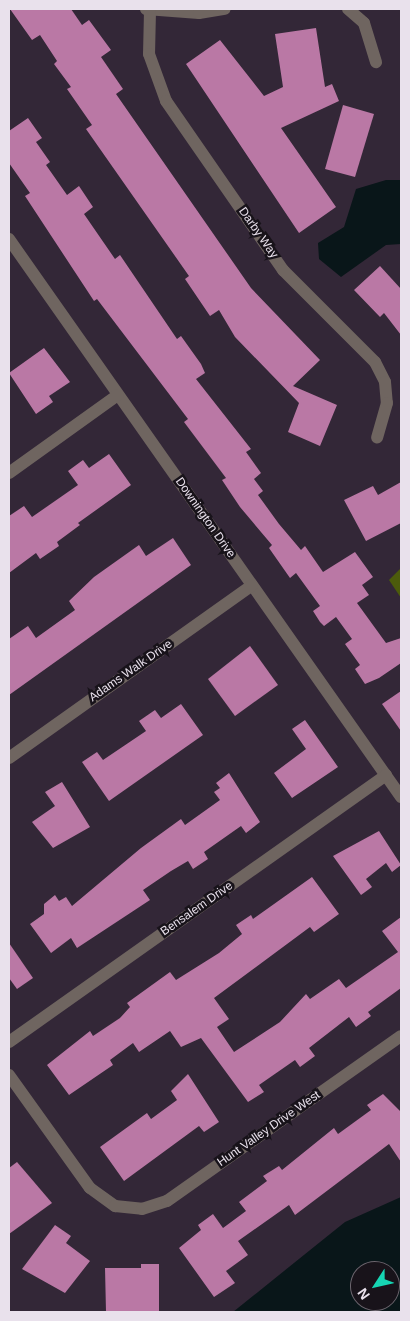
<!DOCTYPE html>
<html>
<head>
<meta charset="utf-8">
<style>
  body { margin:0 }
  #map { position:relative; width:410px; height:1321px; overflow:hidden; background:#332737; font-family:Arial,sans-serif }
  div>[style] { position:absolute }
  .forest>* { inset:0; background:#4c5b0c }
  .water>* { inset:0; background:#091619 }
  .building>* { inset:0; background:#ba78a5 }
  .street>* { height:12px; margin:-6px; padding:0 6px; transform-origin:6px; border-radius:6px; background:#6f6560 }
  span { translate:-50% -50%; white-space:nowrap; text-align:center; line-height:1.15; -webkit-text-stroke:5px #18131a; paint-order:stroke }
  .street-label { font-size:12px; color:#e9e1ec }
  .frame { position:absolute; inset:0; border:10px solid #e9e1ec; pointer-events:none }
  .north { position:absolute; left:350px; top:1261px; width:50px; height:50px; box-sizing:border-box; background:#18131a; border:1px solid #6c656e; border-radius:50%; rotate:235deg; font-size:14px; font-weight:700; line-height:20px; text-align:center; color:#e9e1ec }
  .north::after { content:''; display:block; margin:auto; width:18px; height:22px; background:#16d5b3; clip-path:polygon(50% 0,100% 100%,50% 72%,0 100%) }
</style>
</head>
<body>
<div id="map">
  <div class="forest">
    <i style="clip-path:polygon(401px 568px,401px 598px,389px 580px)"></i>
  </div>
  <div class="water">
    <i style="clip-path:polygon(386px 180px,401px 180px,401px 244px,386px 245px,341px 277px,319px 259px,318px 243px,344px 227px,356px 189px)"></i>
    <i style="clip-path:polygon(evenodd,401px 1197px,401px 1312px,233px 1312px,345px 1222px,401px 1197px,360px 1271px,390px 1271px,390px 1301px,360px 1301px,360px 1271px)"></i>
  </div>
  <div class="building">
    <i style="clip-path:polygon(10px 9px,71px 9px,82px 25px,89px 20px,111px 50px,101px 57px,123px 89px,116px 94px,251px 288px,320px 360px,293px 386px,337px 405px,320px 446px,288px 432px,299px 403px,235px 337px,219px 310px,210px 316px,185px 279px,189px 276px,86px 129px,92px 125px,67px 89px,71px 87px,54px 64px,57px 61px,40px 35px,32px 40px)"></i>
    <i style="clip-path:polygon(316px 28px,325px 87px,332px 84px,339px 101px,281px 128px,336px 207px,299px 233px,186px 64px,220px 40px,264px 96px,283px 87px,275px 34px)"></i>
    <i style="clip-path:polygon(343px 105px,374px 114px,355px 177px,325px 169px)"></i>
    <i style="clip-path:polygon(28px 118px,42px 138px,36px 142px,50px 162px,46px 165px,67px 195px,79px 186px,93px 207px,84px 214px,115px 259px,120px 255px,177px 339px,181px 336px,201px 364px,205px 373px,196px 379px,251px 449px,246px 452px,261px 473px,254px 479px,263px 491px,258px 495px,279px 524px,301px 550px,305px 546px,323px 572px,355px 552px,373px 577px,362px 585px,369px 595px,357px 603px,386px 643px,401px 638px,401px 663px,379px 678px,365px 684px,355px 669px,360px 665px,345px 644px,352px 639px,336px 617px,324px 626px,320px 622px,313px 611px,320px 606px,296px 573px,290px 578px,269px 548px,272px 545px,240px 507px,222px 480px,226px 478px,184px 422px,188px 419px,97px 299px,94px 301px,25px 196px,30px 193px,9px 163px,9px 131px)"></i>
    <i style="clip-path:polygon(380px 266px,401px 289px,401px 335px,384px 313px,380px 317px,354px 290px)"></i>
    <i style="clip-path:polygon(44px 348px,70px 382px,49px 396px,53px 402px,36px 414px,9px 373px)"></i>
    <i style="clip-path:polygon(109px 454px,131px 485px,78px 523px,80px 525px,57px 542px,59px 546px,40px 559px,36px 553px,9px 573px,9px 516px,24px 506px,32px 517px,78px 485px,68px 471px,83px 460px,89px 468px)"></i>
    <i style="clip-path:polygon(401px 482px,401px 523px,366px 541px,344px 500px,373px 486px,378px 495px)"></i>
    <i style="clip-path:polygon(173px 538px,191px 565px,9px 695px,9px 639px,28px 626px,36px 638px,75px 610px,69px 601px,94px 577px,139px 545px,146px 556px)"></i>
    <i style="clip-path:polygon(250px 646px,278px 685px,235px 716px,208px 679px)"></i>
    <i style="clip-path:polygon(401px 691px,401px 731px,382px 704px)"></i>
    <i style="clip-path:polygon(181px 704px,203px 735px,109px 801px,82px 762px,97px 752px,103px 760px,146px 731px,139px 721px,155px 710px,161px 718px)"></i>
    <i style="clip-path:polygon(305px 720px,338px 767px,292px 798px,274px 773px,306px 749px,292px 729px)"></i>
    <i style="clip-path:polygon(229px 773px,260px 822px,246px 833px,241px 826px,204px 852px,208px 859px,193px 869px,188px 861px,171px 871px,143px 890px,150px 900px,77px 948px,71px 938px,51px 953px,30px 924px,44px 914px,44px 904px,55px 895px,59px 901px,66px 897px,72px 906px,141px 848px,181px 819px,185px 825px,220px 800px,214px 792px,220px 788px,216px 783px)"></i>
    <i style="clip-path:polygon(62px 782px,90px 827px,53px 848px,32px 822px,55px 806px,45px 792px)"></i>
    <i style="clip-path:polygon(379px 831px,401px 865px,392px 872px,386px 863px,366px 879px,372px 887px,361px 895px,333px 856px)"></i>
    <i style="clip-path:polygon(312px 877px,339px 914px,314px 932px,310px 927px,214px 998px,229px 1019px,217px 1027px,234px 1052px,280px 1022px,306px 994px,310px 999px,339px 979px,346px 988px,398px 952px,382px 931px,401px 917px,401px 988px,368px 1012px,371px 1016px,356px 1027px,349px 1017px,309px 1048px,315px 1056px,300px 1067px,295px 1060px,259px 1085px,264px 1092px,248px 1102px,201px 1038px,181px 1047px,170px 1031px,139px 1052px,133px 1043px,110px 1060px,113px 1065px,69px 1095px,47px 1065px,90px 1031px,93px 1036px,120px 1018px,130px 1007px,127px 1003px,170px 972px,176px 980px,219px 953px,242px 934px,236px 925px,251px 915px,253px 919px)"></i>
    <i style="clip-path:polygon(9px 943px,33px 978px,17px 989px,9px 978px)"></i>
    <i style="clip-path:polygon(188px 1074px,219px 1122px,204px 1132px,199px 1126px,124px 1181px,100px 1147px,147px 1113px,151px 1119px,177px 1100px,171px 1091px)"></i>
    <i style="clip-path:polygon(383px 1094px,401px 1112px,401px 1162px,389px 1144px,295px 1215px,289px 1205px,238px 1241px,248px 1255px,226px 1271px,235px 1283px,214px 1297px,179px 1248px,201px 1230px,198px 1225px,213px 1214px,223px 1228px,246px 1211px,239px 1202px,267px 1181px,263px 1176px,279px 1166px,282px 1170px,334px 1128px,338px 1134px,371px 1110px,367px 1105px)"></i>
    <i style="clip-path:polygon(17px 1162px,52px 1203px,9px 1234px,9px 1168px)"></i>
    <i style="clip-path:polygon(55px 1225px,71px 1236px,66px 1243px,90px 1261px,65px 1293px,22px 1269px)"></i>
    <i style="clip-path:polygon(141px 1264px,159px 1264px,159px 1311px,106px 1312px,105px 1268px,141px 1268px)"></i>
  </div>
  <div class="street">
    <i style="left:146px;top:9px;width:53px;rotate:4.3deg"></i>
    <i style="left:199px;top:13px;width:26px;rotate:-9deg"></i>
    <i style="left:348px;top:9px;width:21px;rotate:41deg"></i>
    <i style="left:364px;top:23px;width:41px;rotate:72.9deg"></i>
    <i style="left:150px;top:11px;width:43px;rotate:91.3deg"></i>
    <i style="left:149px;top:54px;width:50px;rotate:70.1deg"></i>
    <i style="left:166px;top:101px;width:206px;rotate:55.3deg"></i>
    <i style="left:283px;top:270px;width:130px;rotate:45deg"></i>
    <i style="left:375px;top:362px;width:22px;rotate:63deg"></i>
    <i style="left:385px;top:382px;width:21px;rotate:85deg"></i>
    <i style="left:387px;top:403px;width:36px;rotate:106deg"></i>
    <i style="left:9px;top:239px;width:682px;rotate:54.91deg"></i>
    <i style="left:9px;top:473px;width:134px;rotate:-35.6deg"></i>
    <i style="left:9px;top:758px;width:298px;rotate:-35.4deg"></i>
    <i style="left:9px;top:1042px;width:462px;rotate:-35.3deg"></i>
    <i style="left:9px;top:1075px;width:139px;rotate:54.4deg"></i>
    <i style="left:90px;top:1188px;width:31px;rotate:36deg"></i>
    <i style="left:115px;top:1206px;width:27px;rotate:6deg"></i>
    <i style="left:142px;top:1209px;width:26px;rotate:-18deg"></i>
    <i style="left:167px;top:1201px;width:286px;rotate:-35.2deg"></i>
  </div>
  <div class="street-label">
    <span style="left:258px;top:233px;rotate:55deg">Darby Way</span>
    <span style="left:205px;top:518px;rotate:55deg">Downington Drive</span>
    <span style="left:131px;top:671px;rotate:-35deg">Adams Walk Drive</span>
    <span style="left:197px;top:909px;rotate:-35deg">Bensalem Drive</span>
    <span style="left:269px;top:1129px;rotate:-35deg">Hunt Valley Drive West</span>
  </div>
  <div class="frame"></div>
  <div class="north">N</div>
</div>
</body>
</html>
